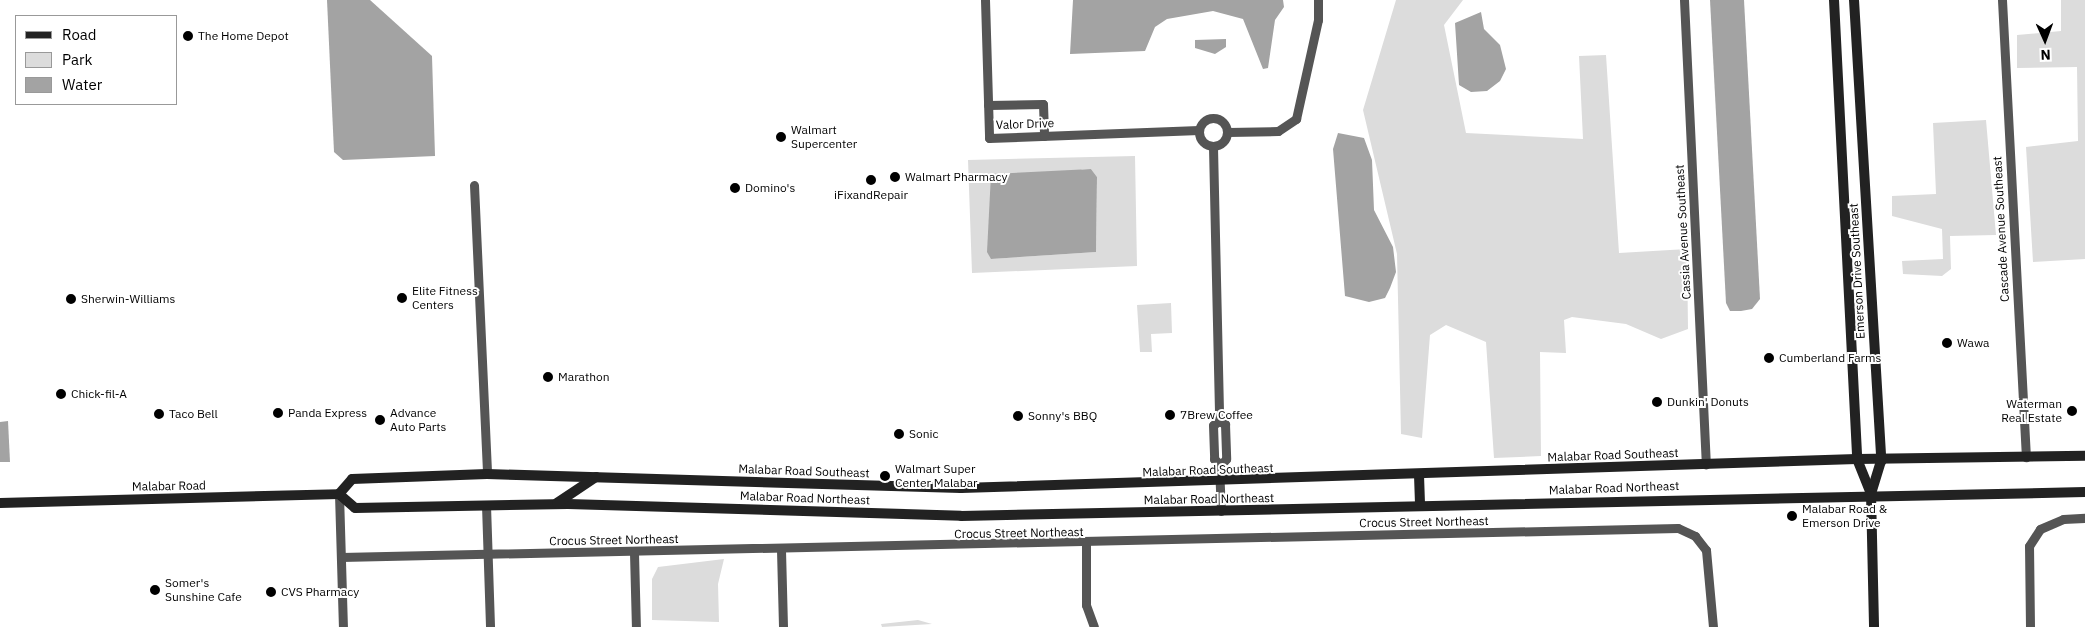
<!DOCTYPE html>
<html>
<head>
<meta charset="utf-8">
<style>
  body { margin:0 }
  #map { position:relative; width:2085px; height:627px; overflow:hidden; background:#fff; font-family:"IBM Plex Sans",sans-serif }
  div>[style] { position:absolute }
  .green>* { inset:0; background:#dcdcdc }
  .water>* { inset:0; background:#a3a3a3 }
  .street>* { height:9px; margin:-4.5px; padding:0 4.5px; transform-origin:4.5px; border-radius:4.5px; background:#555 }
  .street>.ring { margin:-4.5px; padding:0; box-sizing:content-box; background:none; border:9px solid #555; border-radius:50% }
  .secondary>* { height:10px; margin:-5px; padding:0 5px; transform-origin:5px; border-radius:5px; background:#222 }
  .dots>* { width:14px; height:14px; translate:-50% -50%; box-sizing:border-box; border:2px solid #fff; border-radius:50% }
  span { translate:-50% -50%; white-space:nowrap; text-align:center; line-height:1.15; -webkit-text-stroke:4px #fff; paint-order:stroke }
  .poi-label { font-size:12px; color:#000 }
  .left { translate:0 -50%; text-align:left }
  .right { translate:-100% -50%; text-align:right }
  .street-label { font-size:12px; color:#000 }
  .legend { position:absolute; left:15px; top:15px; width:162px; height:90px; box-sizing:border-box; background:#fff; border:1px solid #999; margin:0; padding:6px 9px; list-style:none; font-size:15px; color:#000 }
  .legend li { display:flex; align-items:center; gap:10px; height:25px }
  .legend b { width:25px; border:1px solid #999 }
  .north { position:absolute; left:2020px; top:15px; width:50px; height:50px; -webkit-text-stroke:4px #fff; paint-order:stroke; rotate:178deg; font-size:14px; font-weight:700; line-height:20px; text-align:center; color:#000 }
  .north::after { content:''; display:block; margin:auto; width:18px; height:22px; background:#000; clip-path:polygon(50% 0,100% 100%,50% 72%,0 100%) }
</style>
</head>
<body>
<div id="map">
  <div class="green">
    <i style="clip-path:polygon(1396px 0,1463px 0,1444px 25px,1466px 133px,1583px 139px,1579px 56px,1606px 55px,1619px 253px,1687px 249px,1688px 329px,1661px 339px,1626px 324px,1572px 317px,1564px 320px,1566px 353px,1540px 352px,1541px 456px,1494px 458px,1486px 342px,1446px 325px,1430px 335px,1422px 438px,1401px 434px,1397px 254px,1363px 110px)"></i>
    <i style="clip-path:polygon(2061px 0,2085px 0,2085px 259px,2033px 262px,2026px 147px,2078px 141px,2077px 67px,2017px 68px,2017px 35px,2061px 31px)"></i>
    <i style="clip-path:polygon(1986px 120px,1996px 235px,1950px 236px,1951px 269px,1942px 276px,1903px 274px,1902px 261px,1943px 259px,1942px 229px,1892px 216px,1892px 196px,1936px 194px,1933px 123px)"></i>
    <i style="clip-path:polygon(evenodd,1135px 156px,1137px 266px,972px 273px,968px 160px,1135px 156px,1082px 169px,1091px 169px,1097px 177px,1096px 252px,991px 259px,1082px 169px)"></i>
    <i style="clip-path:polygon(1171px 303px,1172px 333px,1151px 334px,1152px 352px,1140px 352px,1137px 305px)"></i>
    <i style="clip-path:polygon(724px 559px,718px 584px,719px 622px,652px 620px,652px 579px,658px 567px)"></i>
    <i style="clip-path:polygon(918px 620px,932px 624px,882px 627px,881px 624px)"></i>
  </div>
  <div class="water">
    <i style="clip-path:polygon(327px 0,370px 0,432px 56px,435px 156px,343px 160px,334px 152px)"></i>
    <i style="clip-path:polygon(1073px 0,1283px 0,1284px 7px,1275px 20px,1268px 68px,1263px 69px,1243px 19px,1213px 11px,1167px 19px,1155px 27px,1145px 51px,1070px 54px)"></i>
    <i style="clip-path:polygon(1710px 0,1744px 0,1760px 299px,1752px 309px,1741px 311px,1730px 311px,1726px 303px)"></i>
    <i style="clip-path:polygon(1481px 12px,1484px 29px,1500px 45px,1506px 69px,1500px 81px,1487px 91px,1471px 92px,1459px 85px,1455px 23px)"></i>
    <i style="clip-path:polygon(1226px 39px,1226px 47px,1215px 54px,1195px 48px,1195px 40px)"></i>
    <i style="clip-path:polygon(1338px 133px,1364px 138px,1372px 160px,1374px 210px,1393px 247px,1396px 272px,1390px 288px,1385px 298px,1369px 302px,1345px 296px,1333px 149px)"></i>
    <i style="clip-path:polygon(1091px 169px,1097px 177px,1096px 252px,991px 259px,987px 252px,991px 174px)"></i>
    <i style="clip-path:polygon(8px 421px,10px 462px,0 462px,0 422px)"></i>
  </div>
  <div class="street">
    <i style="left:985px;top:0;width:138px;rotate:88.3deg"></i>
    <i style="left:989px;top:138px;width:210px;rotate:-2.2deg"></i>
    <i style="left:1684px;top:0;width:465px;rotate:87.3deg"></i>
    <i style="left:2002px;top:0;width:458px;rotate:87deg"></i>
    <i style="left:988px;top:105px;width:55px;rotate:-1deg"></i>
    <i style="left:1043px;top:104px;width:32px;rotate:88deg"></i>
    <i class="ring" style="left:1199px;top:118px;width:19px;height:19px"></i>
    <i style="left:1228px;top:132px;width:50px;rotate:-1.1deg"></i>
    <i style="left:1278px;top:131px;width:22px;rotate:-34deg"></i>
    <i style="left:1296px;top:119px;width:101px;rotate:-77.5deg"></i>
    <i style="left:1318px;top:20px;width:20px;rotate:-90deg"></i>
    <i style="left:1213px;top:147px;width:274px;rotate:88.7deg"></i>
    <i style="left:474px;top:185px;width:289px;rotate:87.4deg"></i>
    <i style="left:1219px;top:421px;width:7px;rotate:27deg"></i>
    <i style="left:1225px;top:424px;width:35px;rotate:88deg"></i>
    <i style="left:1226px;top:459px;width:11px;rotate:131deg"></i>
    <i style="left:1219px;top:467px;width:44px;rotate:87.4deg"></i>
    <i style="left:1219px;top:421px;width:7px;rotate:146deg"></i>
    <i style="left:1213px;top:425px;width:34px;rotate:88deg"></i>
    <i style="left:1214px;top:459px;width:8px;rotate:40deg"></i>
    <i style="left:339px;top:494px;width:133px;rotate:88.3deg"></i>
    <i style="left:486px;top:505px;width:122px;rotate:88.1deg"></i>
    <i style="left:1086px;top:544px;width:61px;rotate:90deg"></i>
    <i style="left:1086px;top:605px;width:23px;rotate:70deg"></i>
    <i style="left:781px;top:550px;width:77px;rotate:88.5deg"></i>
    <i style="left:634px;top:553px;width:74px;rotate:88.5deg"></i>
    <i style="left:341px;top:557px;width:1337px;rotate:-1.24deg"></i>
    <i style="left:1678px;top:528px;width:19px;rotate:25deg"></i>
    <i style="left:1695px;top:536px;width:18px;rotate:52deg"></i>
    <i style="left:1706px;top:550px;width:77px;rotate:84.8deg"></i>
    <i style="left:2030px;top:627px;width:81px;rotate:-90.7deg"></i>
    <i style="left:2029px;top:546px;width:20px;rotate:-57deg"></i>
    <i style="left:2040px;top:529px;width:25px;rotate:-23deg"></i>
    <i style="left:2063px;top:519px;width:22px;rotate:-3deg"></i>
  </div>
  <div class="secondary">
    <i style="left:1834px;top:0;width:460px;rotate:87.1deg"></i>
    <i style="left:1857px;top:459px;width:37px;rotate:68deg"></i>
    <i style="left:1854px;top:0;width:462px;rotate:86.6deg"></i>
    <i style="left:1881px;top:461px;width:34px;rotate:107deg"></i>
    <i style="left:1871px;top:493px;width:134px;rotate:88.7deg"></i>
    <i style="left:1419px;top:475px;width:31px;rotate:88deg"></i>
    <i style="left:339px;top:494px;width:20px;rotate:-49deg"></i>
    <i style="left:352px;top:479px;width:135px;rotate:-2.1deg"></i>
    <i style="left:487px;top:474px;width:474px;rotate:1.7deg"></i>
    <i style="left:961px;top:488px;width:896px;rotate:-1.85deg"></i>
    <i style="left:1857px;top:459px;width:228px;rotate:-0.8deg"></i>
    <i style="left:339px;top:494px;width:21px;rotate:41deg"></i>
    <i style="left:355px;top:508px;width:213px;rotate:-1.1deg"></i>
    <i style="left:568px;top:504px;width:393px;rotate:1.7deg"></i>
    <i style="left:961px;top:516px;width:1124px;rotate:-1.22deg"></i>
    <i style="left:0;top:503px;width:339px;rotate:-1.5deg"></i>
    <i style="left:557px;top:503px;width:47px;rotate:-33.7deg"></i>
  </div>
  <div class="dots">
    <i style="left:188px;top:36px;background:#000"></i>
    <i style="left:781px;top:137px;background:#000"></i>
    <i style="left:895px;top:177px;background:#000"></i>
    <i style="left:871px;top:180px;background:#000"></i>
    <i style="left:735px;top:188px;background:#000"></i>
    <i style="left:402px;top:298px;background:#000"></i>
    <i style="left:71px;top:299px;background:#000"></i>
    <i style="left:1947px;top:343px;background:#000"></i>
    <i style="left:1769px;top:358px;background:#000"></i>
    <i style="left:548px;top:377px;background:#000"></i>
    <i style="left:61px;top:394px;background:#000"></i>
    <i style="left:1657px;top:402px;background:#000"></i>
    <i style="left:2072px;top:411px;background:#000"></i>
    <i style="left:278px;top:413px;background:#000"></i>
    <i style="left:159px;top:414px;background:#000"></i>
    <i style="left:1170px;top:415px;background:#000"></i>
    <i style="left:1018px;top:416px;background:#000"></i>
    <i style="left:380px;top:420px;background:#000"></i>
    <i style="left:899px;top:434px;background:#000"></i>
    <i style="left:885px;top:476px;background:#000"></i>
    <i style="left:1792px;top:516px;background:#000"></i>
    <i style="left:155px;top:590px;background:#000"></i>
    <i style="left:271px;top:592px;background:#000"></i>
  </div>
  <div class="poi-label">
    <span class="left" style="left:198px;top:36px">The Home Depot</span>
    <span class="left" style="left:791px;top:137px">Walmart<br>Supercenter</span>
    <span class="left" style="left:905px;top:177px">Walmart Pharmacy</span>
    <span class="left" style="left:745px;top:188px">Domino's</span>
    <span style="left:871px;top:195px">iFixandRepair</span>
    <span class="left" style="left:412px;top:298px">Elite Fitness<br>Centers</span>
    <span class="left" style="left:81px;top:299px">Sherwin-Williams</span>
    <span class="left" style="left:1957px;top:343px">Wawa</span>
    <span class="left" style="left:1779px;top:358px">Cumberland Farms</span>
    <span class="left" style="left:558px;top:377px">Marathon</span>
    <span class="left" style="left:71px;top:394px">Chick-fil-A</span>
    <span class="left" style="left:1667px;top:402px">Dunkin' Donuts</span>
    <span class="right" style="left:2062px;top:411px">Waterman<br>Real Estate</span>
    <span class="left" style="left:288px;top:413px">Panda Express</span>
    <span class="left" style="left:390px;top:420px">Advance<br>Auto Parts</span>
    <span class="left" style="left:169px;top:414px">Taco Bell</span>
    <span class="left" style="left:1180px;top:415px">7Brew Coffee</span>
    <span class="left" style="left:1028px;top:416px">Sonny's BBQ</span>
    <span class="left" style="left:909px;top:434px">Sonic</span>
    <span class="left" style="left:895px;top:476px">Walmart Super<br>Center Malabar</span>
    <span class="left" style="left:1802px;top:516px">Malabar Road &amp;<br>Emerson Drive</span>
    <span class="left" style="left:165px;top:590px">Somer's<br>Sunshine Cafe</span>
    <span class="left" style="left:281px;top:592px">CVS Pharmacy</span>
  </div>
  <div class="street-label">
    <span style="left:1025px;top:124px;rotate:-2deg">Valor Drive</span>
    <span style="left:2001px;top:229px;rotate:-93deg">Cascade Avenue Southeast</span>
    <span style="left:1683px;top:232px;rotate:-93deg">Cassia Avenue Southeast</span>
    <span style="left:1857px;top:271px;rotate:-93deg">Emerson Drive Southeast</span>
    <span style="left:1613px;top:455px;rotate:-2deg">Malabar Road Southeast</span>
    <span style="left:1208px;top:470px;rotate:-2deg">Malabar Road Southeast</span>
    <span style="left:804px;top:471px;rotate:2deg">Malabar Road Southeast</span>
    <span style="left:169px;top:486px;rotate:-1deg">Malabar Road</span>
    <span style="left:1614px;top:488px;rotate:-2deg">Malabar Road Northeast</span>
    <span style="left:805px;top:498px;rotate:2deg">Malabar Road Northeast</span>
    <span style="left:1209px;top:499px;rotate:-1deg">Malabar Road Northeast</span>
    <span style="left:1424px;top:522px;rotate:-1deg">Crocus Street Northeast</span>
    <span style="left:1019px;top:533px;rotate:-1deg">Crocus Street Northeast</span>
    <span style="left:614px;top:540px;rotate:-1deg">Crocus Street Northeast</span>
  </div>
  <ul class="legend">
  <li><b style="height:6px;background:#222"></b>Road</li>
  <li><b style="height:14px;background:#dcdcdc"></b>Park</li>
  <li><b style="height:14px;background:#a3a3a3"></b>Water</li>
  </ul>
  <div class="north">N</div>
</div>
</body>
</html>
